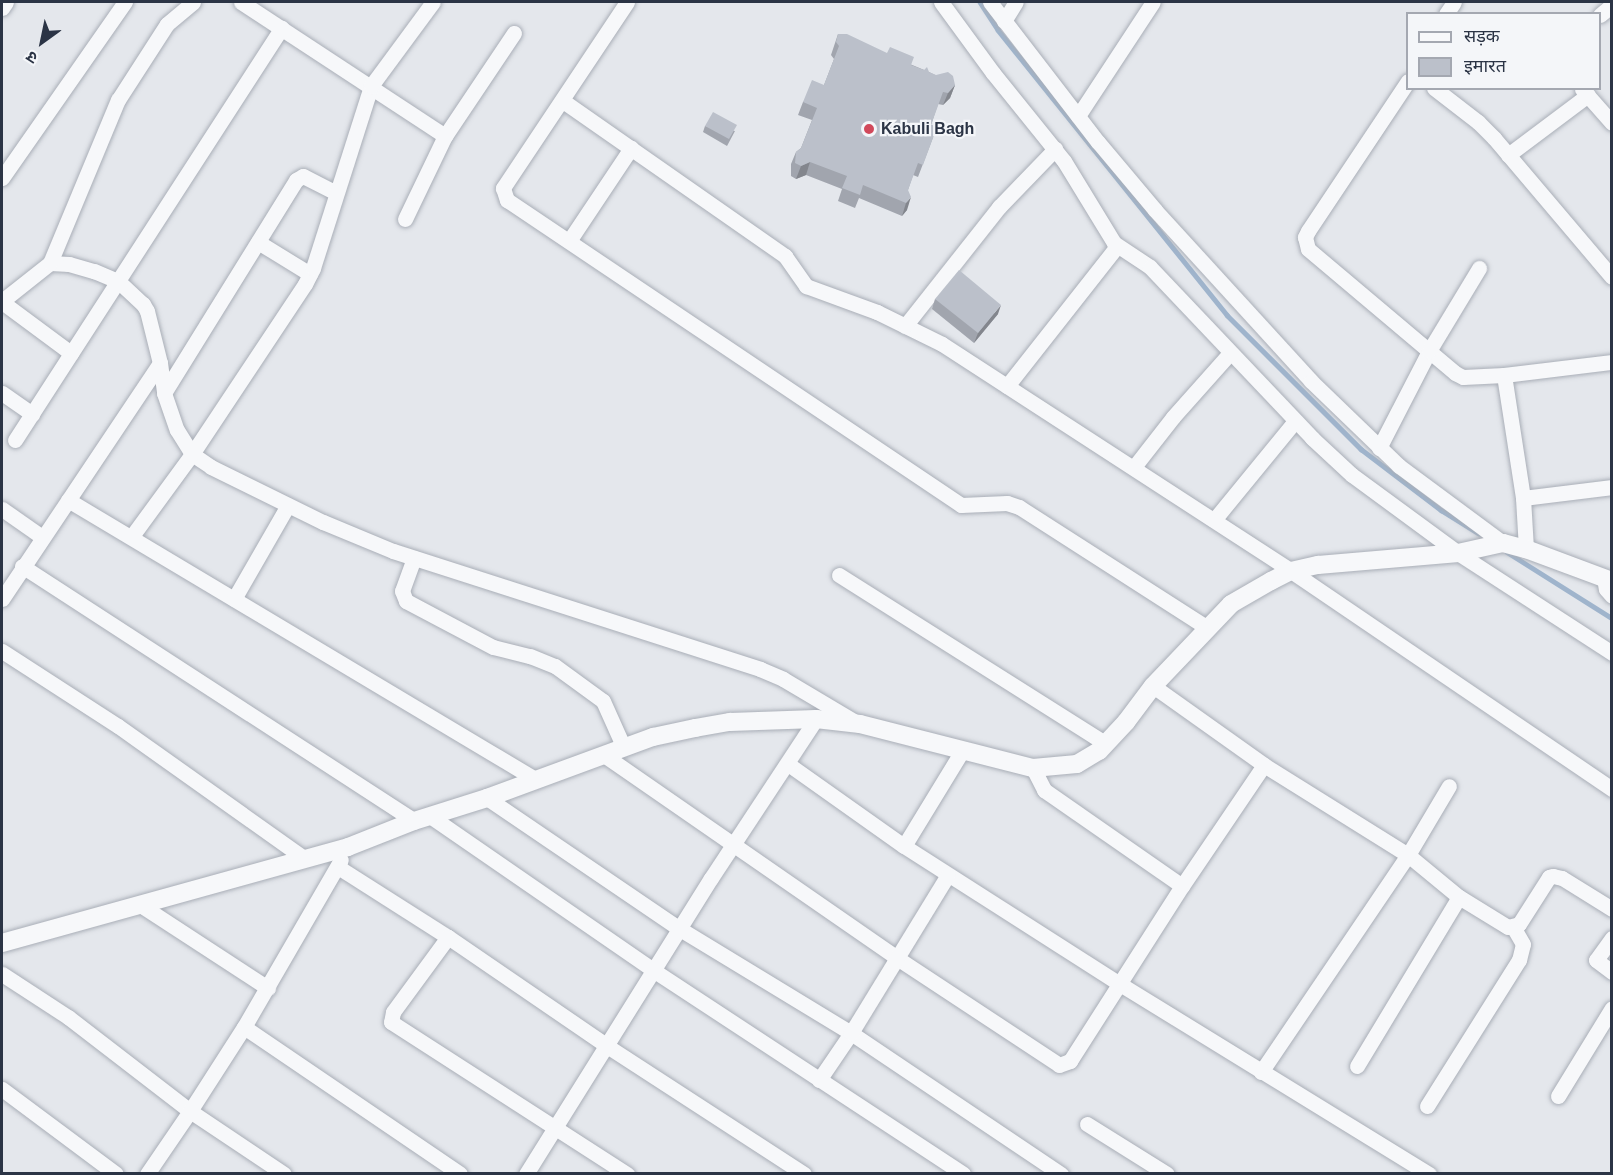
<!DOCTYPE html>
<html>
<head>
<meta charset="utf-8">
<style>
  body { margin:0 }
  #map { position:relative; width:1613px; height:1175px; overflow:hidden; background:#e4e7ec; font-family:Helvetica,"Noto Sans Devanagari",sans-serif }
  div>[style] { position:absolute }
  .stream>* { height:4.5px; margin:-2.25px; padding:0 2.25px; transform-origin:2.25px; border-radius:2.25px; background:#9fb4cc }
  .roads { filter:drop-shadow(0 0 2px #a9aeb7) drop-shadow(0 0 2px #a9aeb7) }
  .minor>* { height:15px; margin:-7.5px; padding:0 7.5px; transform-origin:7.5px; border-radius:7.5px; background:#f7f8fa }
  .tertiary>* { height:18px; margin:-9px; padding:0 9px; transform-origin:9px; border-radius:9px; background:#f7f8fa }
  .wall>* { inset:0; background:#a1a5ae }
  .shaded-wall>* { inset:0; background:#83868d }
  .building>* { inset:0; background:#bbc0ca }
  .dots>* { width:16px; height:16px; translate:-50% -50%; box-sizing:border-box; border:3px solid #f4f6f9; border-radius:50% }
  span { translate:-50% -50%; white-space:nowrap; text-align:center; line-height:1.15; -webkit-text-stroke:4.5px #f4f6f9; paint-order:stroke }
  .poi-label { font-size:16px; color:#2b3445; font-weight:700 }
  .left { translate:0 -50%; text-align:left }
  .frame { position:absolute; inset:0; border:3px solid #2b3445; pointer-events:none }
  .legend { position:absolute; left:1406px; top:12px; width:195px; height:78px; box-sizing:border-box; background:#f4f6f9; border:2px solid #a4a8b1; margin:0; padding:8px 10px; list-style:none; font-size:18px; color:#2b3445 }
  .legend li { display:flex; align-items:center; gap:12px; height:30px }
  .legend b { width:30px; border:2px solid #a4a8b1 }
  .north { position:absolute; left:12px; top:12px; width:60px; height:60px; -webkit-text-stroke:4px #f4f6f9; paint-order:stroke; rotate:213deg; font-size:16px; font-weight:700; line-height:24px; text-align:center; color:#2b3445 }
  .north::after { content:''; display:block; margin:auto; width:21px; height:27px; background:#2b3445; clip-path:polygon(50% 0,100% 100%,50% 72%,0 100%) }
</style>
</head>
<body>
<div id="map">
  <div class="stream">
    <i style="left:980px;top:2px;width:33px;rotate:57deg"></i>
    <i style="left:998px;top:30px;width:366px;rotate:51.2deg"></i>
    <i style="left:1227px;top:315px;width:190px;rotate:45deg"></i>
    <i style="left:1361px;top:449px;width:101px;rotate:37.3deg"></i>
    <i style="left:1441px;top:510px;width:44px;rotate:31.9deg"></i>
    <i style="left:1507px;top:552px;width:124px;rotate:32.2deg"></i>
  </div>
  <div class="roads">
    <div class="minor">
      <i style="left:241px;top:2px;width:244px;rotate:33.3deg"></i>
      <i style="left:627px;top:2px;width:224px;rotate:123.7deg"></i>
      <i style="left:503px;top:188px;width:13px;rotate:72deg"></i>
      <i style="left:507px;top:200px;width:547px;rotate:33.89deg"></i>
      <i style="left:961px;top:505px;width:46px;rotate:-2.5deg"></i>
      <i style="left:1007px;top:503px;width:13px;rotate:18deg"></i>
      <i style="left:1019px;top:507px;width:222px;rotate:32.7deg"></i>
      <i style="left:941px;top:2px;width:88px;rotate:53.8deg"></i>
      <i style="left:993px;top:73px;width:113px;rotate:51.1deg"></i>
      <i style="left:1064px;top:161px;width:96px;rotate:58.6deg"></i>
      <i style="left:1114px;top:243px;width:43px;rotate:33.7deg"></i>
      <i style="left:1150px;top:267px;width:236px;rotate:46.5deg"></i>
      <i style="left:1312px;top:438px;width:54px;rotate:42.8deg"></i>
      <i style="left:1352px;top:475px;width:132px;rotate:36.3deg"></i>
      <i style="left:1458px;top:553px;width:184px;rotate:33deg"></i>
      <i style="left:990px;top:2px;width:177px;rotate:52.4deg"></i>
      <i style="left:1098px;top:142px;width:89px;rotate:50deg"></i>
      <i style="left:1155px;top:210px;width:231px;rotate:47.6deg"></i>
      <i style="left:1311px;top:381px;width:122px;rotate:44deg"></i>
      <i style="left:1399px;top:466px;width:129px;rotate:36.5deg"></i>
      <i style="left:2px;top:8px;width:7px;rotate:-56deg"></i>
      <i style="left:1446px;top:14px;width:14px;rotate:-56deg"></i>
      <i style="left:1600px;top:15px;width:16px;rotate:-40deg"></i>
      <i style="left:1004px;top:21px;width:22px;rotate:-58deg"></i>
      <i style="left:1408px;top:81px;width:180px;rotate:123.7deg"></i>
      <i style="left:1308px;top:231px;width:7px;rotate:117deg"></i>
      <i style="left:1305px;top:237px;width:12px;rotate:76deg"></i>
      <i style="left:1308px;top:249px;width:192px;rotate:40.1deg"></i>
      <i style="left:1455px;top:373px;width:9px;rotate:27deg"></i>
      <i style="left:1463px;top:377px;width:41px;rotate:-2.8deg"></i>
      <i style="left:1504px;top:375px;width:109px;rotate:-6.9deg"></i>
      <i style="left:1434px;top:88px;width:56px;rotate:37.7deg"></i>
      <i style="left:1478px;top:122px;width:23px;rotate:45deg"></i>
      <i style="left:1494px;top:138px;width:182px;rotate:49.7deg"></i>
      <i style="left:1582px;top:89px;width:45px;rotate:48.6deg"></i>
      <i style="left:563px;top:101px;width:271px;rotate:34.9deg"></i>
      <i style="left:785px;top:256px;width:37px;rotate:55deg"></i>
      <i style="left:806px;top:286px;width:76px;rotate:20.1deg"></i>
      <i style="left:877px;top:312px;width:72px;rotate:26.2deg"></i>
      <i style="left:942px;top:344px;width:416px;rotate:33deg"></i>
      <i style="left:1291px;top:571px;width:388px;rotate:34.2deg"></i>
      <i style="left:1078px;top:116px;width:136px;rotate:-56.7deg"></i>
      <i style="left:1508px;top:155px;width:100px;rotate:-36.9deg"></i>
      <i style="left:2px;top:178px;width:215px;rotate:-55.1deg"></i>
      <i style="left:405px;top:219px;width:92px;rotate:-64.3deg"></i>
      <i style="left:445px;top:136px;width:124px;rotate:-56.2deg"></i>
      <i style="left:569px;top:241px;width:112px;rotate:-56.3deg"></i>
      <i style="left:258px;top:242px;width:61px;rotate:31.6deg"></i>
      <i style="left:50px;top:263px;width:19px;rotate:3deg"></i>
      <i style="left:69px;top:264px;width:26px;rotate:16deg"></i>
      <i style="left:94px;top:271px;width:26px;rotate:23deg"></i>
      <i style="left:118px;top:281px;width:34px;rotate:43deg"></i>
      <i style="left:143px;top:304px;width:8px;rotate:60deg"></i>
      <i style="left:147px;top:311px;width:54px;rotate:76deg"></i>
      <i style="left:160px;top:363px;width:30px;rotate:82deg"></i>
      <i style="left:164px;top:393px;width:39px;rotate:71deg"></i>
      <i style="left:177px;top:430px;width:28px;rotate:58deg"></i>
      <i style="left:192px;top:454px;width:23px;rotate:34deg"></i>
      <i style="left:211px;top:467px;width:125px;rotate:26.2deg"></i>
      <i style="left:323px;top:522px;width:76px;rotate:22.5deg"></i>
      <i style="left:393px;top:551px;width:386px;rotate:17.8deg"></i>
      <i style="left:760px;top:669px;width:25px;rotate:23deg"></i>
      <i style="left:783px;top:679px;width:86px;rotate:30.7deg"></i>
      <i style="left:2px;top:301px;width:61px;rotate:-38.4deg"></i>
      <i style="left:50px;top:263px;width:177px;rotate:-67.4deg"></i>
      <i style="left:118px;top:100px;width:90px;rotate:-57.2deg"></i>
      <i style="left:167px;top:24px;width:34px;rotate:-40deg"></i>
      <i style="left:2px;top:302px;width:86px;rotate:36.5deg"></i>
      <i style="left:905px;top:326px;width:152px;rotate:-51.7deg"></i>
      <i style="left:999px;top:207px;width:81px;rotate:-46deg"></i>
      <i style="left:1504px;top:375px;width:124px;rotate:81.2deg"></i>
      <i style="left:1523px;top:498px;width:51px;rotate:86.6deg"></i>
      <i style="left:1007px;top:386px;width:178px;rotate:-51.8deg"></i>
      <i style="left:2px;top:393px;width:37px;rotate:35deg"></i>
      <i style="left:164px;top:393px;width:251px;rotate:-58.2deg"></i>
      <i style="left:296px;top:180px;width:8px;rotate:-30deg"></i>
      <i style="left:303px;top:176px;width:36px;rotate:27deg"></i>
      <i style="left:15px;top:440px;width:491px;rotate:-57.1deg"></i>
      <i style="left:1379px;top:448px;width:109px;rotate:-62.7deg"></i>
      <i style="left:1429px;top:351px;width:97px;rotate:-58.9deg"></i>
      <i style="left:1134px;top:467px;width:63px;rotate:-52deg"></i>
      <i style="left:1173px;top:417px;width:86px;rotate:-48.3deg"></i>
      <i style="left:1523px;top:498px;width:90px;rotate:-7deg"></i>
      <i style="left:68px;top:500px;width:544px;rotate:30.86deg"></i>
      <i style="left:2px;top:509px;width:49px;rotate:35deg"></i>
      <i style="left:1214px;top:520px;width:128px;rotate:-50.7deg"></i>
      <i style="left:132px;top:536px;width:102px;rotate:-53.8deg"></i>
      <i style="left:192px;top:454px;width:204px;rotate:-56.4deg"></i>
      <i style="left:305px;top:284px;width:18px;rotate:-63deg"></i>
      <i style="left:313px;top:268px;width:191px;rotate:-72.3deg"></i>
      <i style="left:371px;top:86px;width:104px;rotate:-53.6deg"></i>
      <i style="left:414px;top:558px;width:35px;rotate:110deg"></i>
      <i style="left:402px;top:591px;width:11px;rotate:68deg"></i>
      <i style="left:406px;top:601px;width:98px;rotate:27.9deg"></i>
      <i style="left:493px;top:647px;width:38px;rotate:14deg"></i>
      <i style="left:530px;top:656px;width:27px;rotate:22deg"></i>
      <i style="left:555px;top:666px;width:59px;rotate:36.1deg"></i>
      <i style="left:603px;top:701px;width:51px;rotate:65.9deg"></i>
      <i style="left:22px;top:566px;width:468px;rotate:33deg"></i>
      <i style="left:839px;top:575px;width:316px;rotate:32.3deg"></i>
      <i style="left:1604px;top:578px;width:11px;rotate:80deg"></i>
      <i style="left:1606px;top:589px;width:9px;rotate:49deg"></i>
      <i style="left:2px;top:599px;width:284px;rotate:-56.2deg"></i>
      <i style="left:234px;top:599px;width:108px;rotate:-60.1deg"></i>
      <i style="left:2px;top:651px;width:138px;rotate:32.9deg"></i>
      <i style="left:118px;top:726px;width:229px;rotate:35.4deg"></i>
      <i style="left:1153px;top:686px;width:136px;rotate:35.4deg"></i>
      <i style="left:1264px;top:765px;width:170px;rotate:32deg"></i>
      <i style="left:1408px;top:855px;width:66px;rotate:39.5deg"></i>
      <i style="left:1459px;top:897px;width:57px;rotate:31.5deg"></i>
      <i style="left:1508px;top:927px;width:11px;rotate:-15deg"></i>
      <i style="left:1519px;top:924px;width:56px;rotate:-57.4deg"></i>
      <i style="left:1549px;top:877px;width:4px;rotate:-14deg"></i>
      <i style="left:1553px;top:876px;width:9px;rotate:13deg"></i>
      <i style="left:1562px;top:878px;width:59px;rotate:31.8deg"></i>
      <i style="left:962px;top:751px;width:111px;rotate:121.4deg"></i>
      <i style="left:904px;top:846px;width:256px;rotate:32.6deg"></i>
      <i style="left:1120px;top:984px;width:363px;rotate:31.6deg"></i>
      <i style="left:604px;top:755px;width:356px;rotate:34.7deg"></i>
      <i style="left:897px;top:958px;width:194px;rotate:33.4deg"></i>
      <i style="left:1059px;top:1065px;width:12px;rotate:-20deg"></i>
      <i style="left:1070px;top:1061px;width:208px;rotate:-57.4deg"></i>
      <i style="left:1182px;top:886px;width:146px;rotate:-55.9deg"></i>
      <i style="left:788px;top:764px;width:142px;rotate:35.3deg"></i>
      <i style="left:1033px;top:768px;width:25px;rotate:63deg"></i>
      <i style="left:1044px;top:790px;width:168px;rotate:34.8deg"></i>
      <i style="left:487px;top:798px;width:233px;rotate:34.2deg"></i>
      <i style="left:680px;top:929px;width:200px;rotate:31.3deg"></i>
      <i style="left:851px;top:1033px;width:253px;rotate:33.9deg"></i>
      <i style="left:430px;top:816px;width:271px;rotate:34.6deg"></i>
      <i style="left:653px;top:970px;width:371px;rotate:33.3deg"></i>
      <i style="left:338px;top:867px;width:130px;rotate:32.5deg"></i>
      <i style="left:448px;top:937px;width:193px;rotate:34.4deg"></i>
      <i style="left:607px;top:1046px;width:235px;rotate:33deg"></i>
      <i style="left:139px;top:904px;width:154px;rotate:33.1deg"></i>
      <i style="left:448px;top:937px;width:93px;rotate:126.3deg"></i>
      <i style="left:393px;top:1012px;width:10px;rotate:101deg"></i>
      <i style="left:391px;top:1022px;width:281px;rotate:32.8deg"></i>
      <i style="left:1612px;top:938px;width:27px;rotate:126deg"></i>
      <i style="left:1596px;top:960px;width:20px;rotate:37deg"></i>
      <i style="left:2px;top:974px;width:79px;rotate:33.1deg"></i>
      <i style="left:68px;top:1017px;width:154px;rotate:37.6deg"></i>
      <i style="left:190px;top:1111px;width:113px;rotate:33.8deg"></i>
      <i style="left:244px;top:1027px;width:261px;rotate:34.2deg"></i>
      <i style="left:1357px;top:1066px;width:197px;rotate:-58.9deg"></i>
      <i style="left:1261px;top:1072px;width:262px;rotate:-55.9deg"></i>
      <i style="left:1408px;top:855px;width:80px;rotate:-59.3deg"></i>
      <i style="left:819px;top:1080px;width:57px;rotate:-55.8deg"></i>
      <i style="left:851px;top:1033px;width:185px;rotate:-58.5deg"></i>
      <i style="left:2px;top:1089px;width:142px;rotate:36.7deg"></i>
      <i style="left:1558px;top:1096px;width:103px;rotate:-58.5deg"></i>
      <i style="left:1427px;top:1106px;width:173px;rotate:-57.8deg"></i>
      <i style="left:1519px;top:960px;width:16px;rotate:-76deg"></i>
      <i style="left:1523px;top:944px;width:20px;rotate:-120deg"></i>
      <i style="left:1087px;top:1124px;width:94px;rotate:32deg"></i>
      <i style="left:147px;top:1174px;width:76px;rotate:-55.7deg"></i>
      <i style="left:190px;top:1111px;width:100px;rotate:-57.3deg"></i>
      <i style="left:244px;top:1027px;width:193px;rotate:-59.9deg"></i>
      <i style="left:526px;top:1174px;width:349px;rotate:-58deg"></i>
      <i style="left:711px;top:878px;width:191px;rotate:-56.6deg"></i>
    </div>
    <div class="tertiary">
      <i style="left:2px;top:943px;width:359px;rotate:-15.5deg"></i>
      <i style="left:348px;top:847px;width:71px;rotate:-21.5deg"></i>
      <i style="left:414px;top:821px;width:77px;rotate:-17.5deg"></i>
      <i style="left:487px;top:798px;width:177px;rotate:-20.2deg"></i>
      <i style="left:653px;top:737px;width:43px;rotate:-12.1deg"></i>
      <i style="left:695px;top:728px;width:36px;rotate:-10deg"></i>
      <i style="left:730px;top:722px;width:86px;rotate:-2deg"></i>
      <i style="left:816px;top:719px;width:44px;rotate:6.5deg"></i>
      <i style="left:860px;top:724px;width:179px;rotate:14.3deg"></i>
      <i style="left:1033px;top:768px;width:44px;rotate:-5.2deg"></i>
      <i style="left:1077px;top:764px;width:26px;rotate:-31deg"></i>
      <i style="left:1099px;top:751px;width:40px;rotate:-47deg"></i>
      <i style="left:1126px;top:722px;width:45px;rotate:-53.1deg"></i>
      <i style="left:1153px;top:686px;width:113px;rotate:-46.4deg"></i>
      <i style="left:1231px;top:604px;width:46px;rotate:-29.9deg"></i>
      <i style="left:1271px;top:581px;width:22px;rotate:-27deg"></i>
      <i style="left:1291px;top:571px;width:28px;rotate:-13deg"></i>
      <i style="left:1318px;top:565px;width:141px;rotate:-4.9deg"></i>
      <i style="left:1458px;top:553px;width:46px;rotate:-12.5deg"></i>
      <i style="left:1503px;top:543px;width:24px;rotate:15deg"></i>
      <i style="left:1526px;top:549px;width:92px;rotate:20.4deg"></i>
    </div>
  </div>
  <div class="wall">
    <i style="clip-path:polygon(838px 34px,929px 72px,955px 85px,950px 98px,943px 105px,938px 104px,931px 125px,937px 127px,918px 177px,913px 175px,908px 190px,907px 210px,902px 216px,859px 198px,855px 208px,838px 201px,842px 189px,806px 175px,796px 179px,791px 176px,791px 164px,796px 152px,801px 148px,812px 120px,798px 115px,803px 102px,824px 85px,834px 59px,831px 55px)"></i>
    <i style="clip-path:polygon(705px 126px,735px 131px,727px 146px,703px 132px)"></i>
    <i style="clip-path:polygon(935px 299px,998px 314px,974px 343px,932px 309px)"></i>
  </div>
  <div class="shaded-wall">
    <i style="clip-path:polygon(955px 85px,950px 98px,943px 105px,948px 93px)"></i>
    <i style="clip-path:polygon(810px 162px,806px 175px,796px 179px,801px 166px)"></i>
    <i style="clip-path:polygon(911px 197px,907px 210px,902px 216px,906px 203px)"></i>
    <i style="clip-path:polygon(1001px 305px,998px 314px,974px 343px,978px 333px)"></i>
  </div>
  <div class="building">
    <i style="clip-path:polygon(838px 34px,847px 34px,887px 53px,890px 47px,914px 57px,911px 65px,924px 70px,927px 67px,929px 72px,936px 75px,948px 72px,953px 76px,955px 85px,948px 93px,943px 92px,931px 125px,937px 127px,923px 165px,918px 163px,908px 190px,911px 197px,906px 203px,863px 185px,860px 195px,842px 188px,847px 176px,810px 162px,801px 166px,795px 163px,796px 152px,801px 148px,817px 108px,803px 102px,812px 80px,824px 85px,839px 46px,836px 42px)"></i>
    <i style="clip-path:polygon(713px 112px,737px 125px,729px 139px,705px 126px)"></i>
    <i style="clip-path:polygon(959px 270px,1001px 305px,978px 333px,935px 299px)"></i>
  </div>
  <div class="dots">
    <i style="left:869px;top:129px;background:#d1495b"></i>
  </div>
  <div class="poi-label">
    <span class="left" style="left:881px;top:129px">Kabuli Bagh</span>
  </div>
  <div class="frame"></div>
  <ul class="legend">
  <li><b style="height:8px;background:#f7f8fa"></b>सड़क</li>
  <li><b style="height:16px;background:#bbc0ca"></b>इमारत</li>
  </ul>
  <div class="north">उ</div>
</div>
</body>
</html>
